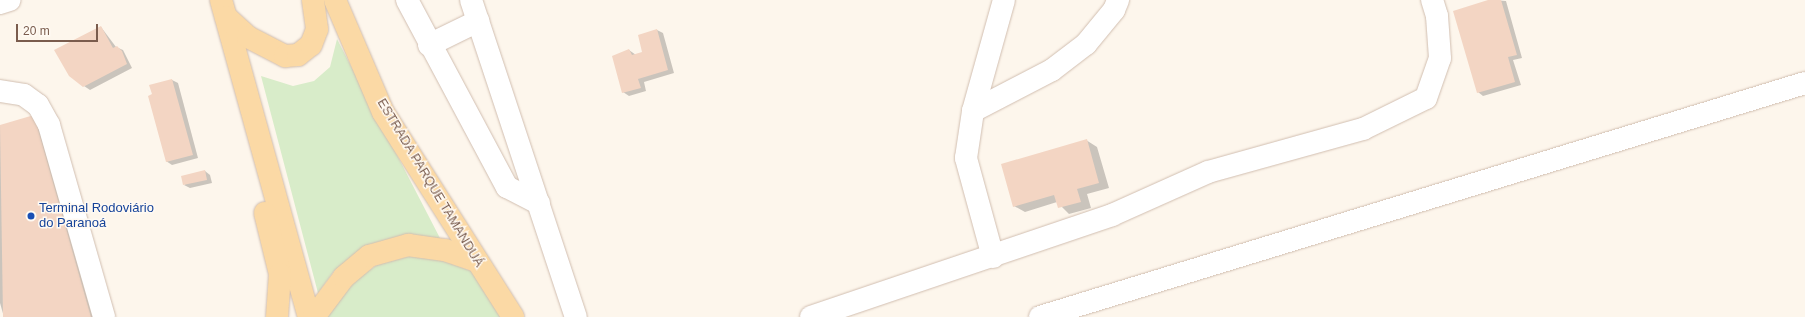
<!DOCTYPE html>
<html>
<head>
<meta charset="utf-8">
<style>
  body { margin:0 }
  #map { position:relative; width:1805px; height:317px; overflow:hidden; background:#fdf6ec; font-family:Helvetica,sans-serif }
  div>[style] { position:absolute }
  .green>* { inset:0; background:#d8ecc9 }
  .shadow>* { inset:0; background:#0003 }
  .building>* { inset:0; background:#f3d5c3 }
  .roads { filter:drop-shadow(0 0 1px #d1beb0) drop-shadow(0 0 1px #d1beb0) }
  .minor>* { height:22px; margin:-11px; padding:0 11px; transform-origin:11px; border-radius:11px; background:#fff }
  .major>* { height:22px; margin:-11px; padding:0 11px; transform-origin:11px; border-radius:11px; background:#fbd9a5 }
  .dots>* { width:11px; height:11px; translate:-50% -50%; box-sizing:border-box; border:2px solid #fffaf3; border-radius:50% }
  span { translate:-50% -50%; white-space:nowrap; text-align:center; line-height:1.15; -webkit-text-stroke:3px #fffaf3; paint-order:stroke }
  .street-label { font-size:13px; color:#7a5c4d }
  .transit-label { font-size:13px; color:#164399 }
  .left { translate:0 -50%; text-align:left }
  .scale { position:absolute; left:16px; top:24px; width:82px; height:18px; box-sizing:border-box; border:2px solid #7a5c4d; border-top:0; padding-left:5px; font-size:12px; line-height:14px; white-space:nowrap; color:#7a5c4d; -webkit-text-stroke:3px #fffaf3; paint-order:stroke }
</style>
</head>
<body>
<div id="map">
  <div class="green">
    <i style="clip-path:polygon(337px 39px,442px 242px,363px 248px,334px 271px,318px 293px,261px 76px,293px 86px,314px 81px,330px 67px)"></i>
    <i style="clip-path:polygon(413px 255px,443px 260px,473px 272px,500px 317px,326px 317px,350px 284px,377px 265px)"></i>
  </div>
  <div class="shadow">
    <i style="clip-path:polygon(1493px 0,1506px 1px,1522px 58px,1513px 60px,1521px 85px,1483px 96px,1478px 92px)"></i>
    <i style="clip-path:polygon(101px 27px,116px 47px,123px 50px,132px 68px,90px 90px,84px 86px)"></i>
    <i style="clip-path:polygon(657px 30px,663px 33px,674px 73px,644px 82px,646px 91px,629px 96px,623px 92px,629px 50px,636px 55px,643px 53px)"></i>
    <i style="clip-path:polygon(172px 80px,178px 83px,198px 158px,172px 165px,166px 161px)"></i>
    <i style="clip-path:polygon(34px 116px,40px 120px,95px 317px,4px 317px,0 303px,0 126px)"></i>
    <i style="clip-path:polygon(1086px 140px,1097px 147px,1109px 188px,1087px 194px,1091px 208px,1069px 214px,1057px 202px,1025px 212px,1014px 206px)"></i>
    <i style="clip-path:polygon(205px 171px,210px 175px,212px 183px,190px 188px,184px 185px)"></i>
  </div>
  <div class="building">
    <i style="clip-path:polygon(1488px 0,1501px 0,1517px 55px,1508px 57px,1515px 82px,1477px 93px,1453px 11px)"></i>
    <i style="clip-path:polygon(101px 26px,113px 48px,117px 46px,122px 51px,127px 64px,83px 87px,69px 76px,54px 50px)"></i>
    <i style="clip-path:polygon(657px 29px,668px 70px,638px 79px,641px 88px,622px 93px,612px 56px,629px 49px,632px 55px,642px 52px,638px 35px)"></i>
    <i style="clip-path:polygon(172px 79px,193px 155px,166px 162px,148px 96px,152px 94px,149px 85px)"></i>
    <i style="clip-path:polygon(34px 115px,91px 317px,3px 317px,0 125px)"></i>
    <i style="clip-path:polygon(1087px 139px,1099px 183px,1077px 189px,1081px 202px,1058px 208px,1054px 195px,1013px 207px,1001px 164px)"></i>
    <i style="clip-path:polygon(205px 170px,207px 180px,183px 185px,181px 176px)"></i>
  </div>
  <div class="roads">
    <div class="minor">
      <i style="left:407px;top:0;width:212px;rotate:61.9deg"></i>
      <i style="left:507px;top:187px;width:36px;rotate:27deg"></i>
      <i style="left:471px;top:0;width:334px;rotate:71.7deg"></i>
      <i style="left:0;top:3px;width:10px;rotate:-17deg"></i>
      <i style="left:429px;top:45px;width:55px;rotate:-26.1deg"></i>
      <i style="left:0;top:91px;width:24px;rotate:9deg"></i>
      <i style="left:24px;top:95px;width:17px;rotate:36deg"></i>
      <i style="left:38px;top:105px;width:23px;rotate:61deg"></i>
      <i style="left:49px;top:125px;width:200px;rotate:74deg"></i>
      <i style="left:973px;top:111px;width:89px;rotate:-27.4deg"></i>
      <i style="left:1052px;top:70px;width:43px;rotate:-37.4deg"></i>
      <i style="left:1086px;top:44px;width:44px;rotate:-50.5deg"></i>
      <i style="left:1114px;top:10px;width:11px;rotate:-68deg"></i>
      <i style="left:993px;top:257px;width:103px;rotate:-105.3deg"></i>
      <i style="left:966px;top:158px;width:48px;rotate:-81.5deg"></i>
      <i style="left:973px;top:111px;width:115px;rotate:-74.4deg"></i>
      <i style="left:811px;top:317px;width:318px;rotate:-18.7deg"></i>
      <i style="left:1112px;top:215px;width:105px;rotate:-24.1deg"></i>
      <i style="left:1208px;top:172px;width:161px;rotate:-15.5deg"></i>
      <i style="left:1363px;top:129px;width:70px;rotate:-26.2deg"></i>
      <i style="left:1426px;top:98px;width:42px;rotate:-70.7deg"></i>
      <i style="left:1440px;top:58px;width:42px;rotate:-94.1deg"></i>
      <i style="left:1437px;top:16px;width:17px;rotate:-107deg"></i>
      <i style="left:1040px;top:317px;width:800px;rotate:-17.01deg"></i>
    </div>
    <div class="major">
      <i style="left:221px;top:0;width:329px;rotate:74.5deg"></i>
      <i style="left:335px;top:0;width:122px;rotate:66.8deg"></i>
      <i style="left:383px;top:112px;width:243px;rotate:57.6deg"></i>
      <i style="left:226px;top:17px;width:30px;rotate:42deg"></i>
      <i style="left:248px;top:37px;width:42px;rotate:27.2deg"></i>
      <i style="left:285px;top:56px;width:13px;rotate:-4deg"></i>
      <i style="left:298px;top:55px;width:16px;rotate:-38deg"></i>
      <i style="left:311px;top:45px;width:17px;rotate:-69deg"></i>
      <i style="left:317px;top:29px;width:29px;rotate:-98deg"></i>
      <i style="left:265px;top:213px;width:63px;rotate:76.2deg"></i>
      <i style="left:280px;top:274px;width:43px;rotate:94deg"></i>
      <i style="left:314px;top:317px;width:50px;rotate:-53.1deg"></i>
      <i style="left:344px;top:277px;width:33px;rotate:-40deg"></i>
      <i style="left:369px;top:256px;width:41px;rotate:-15.8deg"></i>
      <i style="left:408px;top:245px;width:37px;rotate:8deg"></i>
      <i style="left:445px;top:250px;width:34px;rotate:19deg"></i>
    </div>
  </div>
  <div class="dots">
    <i style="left:31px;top:216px;background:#1a4fb4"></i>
  </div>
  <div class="street-label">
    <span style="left:430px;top:183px;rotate:59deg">ESTRADA PARQUE TAMANDUÁ</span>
  </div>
  <div class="transit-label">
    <span class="left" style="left:39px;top:216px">Terminal Rodoviário<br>do Paranoá</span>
  </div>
  <div class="scale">20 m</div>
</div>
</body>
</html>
